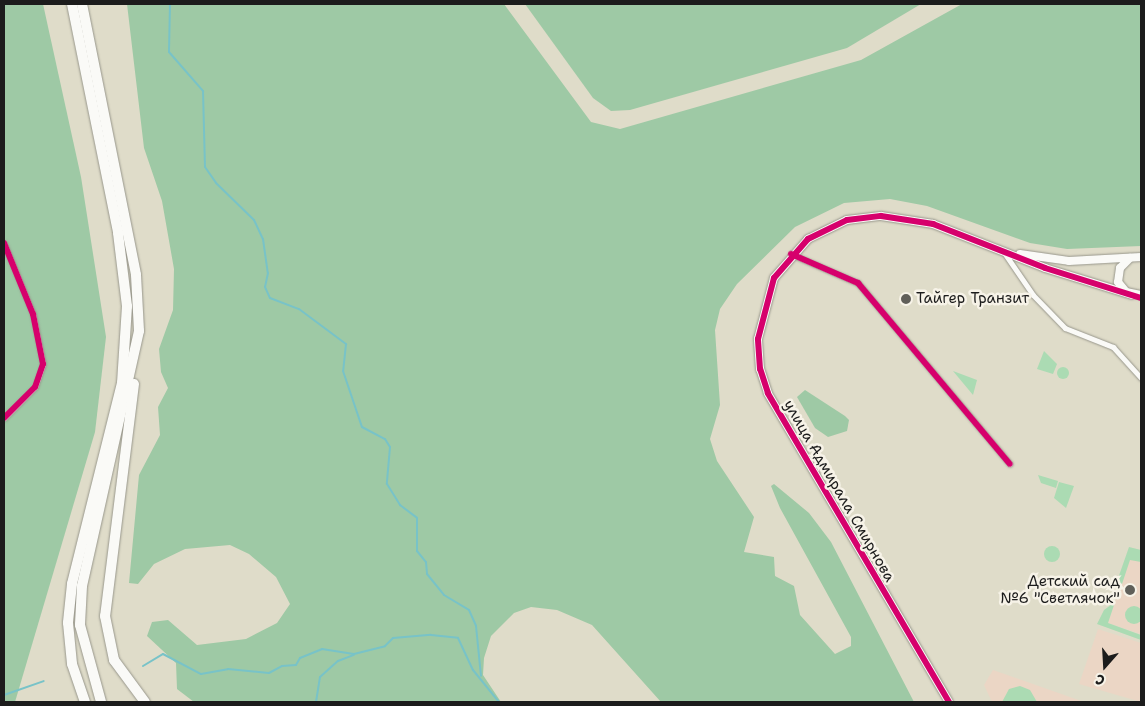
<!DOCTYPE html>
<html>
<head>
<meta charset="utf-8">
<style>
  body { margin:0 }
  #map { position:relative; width:1145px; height:706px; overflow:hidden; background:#dfdcc9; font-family:"Shantell Sans",sans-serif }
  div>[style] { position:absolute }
  .built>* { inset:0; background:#ebd6c5 }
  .green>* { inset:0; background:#abdbb3 }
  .round { border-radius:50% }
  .forest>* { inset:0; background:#9ec9a5 }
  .stream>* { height:2px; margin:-1px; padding:0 1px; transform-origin:1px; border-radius:1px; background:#78c3c8 }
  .roads { filter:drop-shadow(0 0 1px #98978c) drop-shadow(0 0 1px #98978c) }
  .street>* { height:5px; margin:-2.5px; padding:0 2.5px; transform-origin:2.5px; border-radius:2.5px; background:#fafaf7 }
  .secondary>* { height:8px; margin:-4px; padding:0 4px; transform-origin:4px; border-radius:4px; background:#fafaf7 }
  .highway>* { height:10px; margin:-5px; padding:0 5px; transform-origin:5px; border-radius:5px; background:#fafaf7 }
  .cycleway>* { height:6px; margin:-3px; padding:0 3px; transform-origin:3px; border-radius:3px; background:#d6006c }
  .dots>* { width:14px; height:14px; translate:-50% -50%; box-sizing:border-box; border:2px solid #f7f3e8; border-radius:50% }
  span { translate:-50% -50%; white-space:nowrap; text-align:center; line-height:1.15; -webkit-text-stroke:5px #f7f3e8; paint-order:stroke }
  .poi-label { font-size:15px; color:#1c1c1c }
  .left { translate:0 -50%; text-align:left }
  .right { translate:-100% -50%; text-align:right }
  .street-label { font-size:15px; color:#1c1c1c }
  .frame { position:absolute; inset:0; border:5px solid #1c1c1c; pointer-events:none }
  .north { position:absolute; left:1080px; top:641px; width:50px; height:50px; -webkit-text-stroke:4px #f7f3e8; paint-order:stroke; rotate:199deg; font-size:14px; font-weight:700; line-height:20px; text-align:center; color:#1c1c1c }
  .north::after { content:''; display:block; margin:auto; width:18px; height:22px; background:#1c1c1c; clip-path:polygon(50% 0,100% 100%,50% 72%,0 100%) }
</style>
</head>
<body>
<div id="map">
  <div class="built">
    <i style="clip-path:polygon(1133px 550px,1141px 553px,1141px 634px,1108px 623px)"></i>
    <i style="clip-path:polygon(1098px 629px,1141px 643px,1141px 702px,1079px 684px)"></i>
    <i style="clip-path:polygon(993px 670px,1084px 702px,992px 702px,984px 685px)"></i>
  </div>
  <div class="green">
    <i style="clip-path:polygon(1044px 351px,1057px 364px,1053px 374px,1037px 369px)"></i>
    <i class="round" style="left:1057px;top:367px;width:12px;height:12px"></i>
    <i style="clip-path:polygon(953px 371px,977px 380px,973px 395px)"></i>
    <i style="clip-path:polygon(1038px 475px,1058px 481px,1056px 488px,1041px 483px)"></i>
    <i style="clip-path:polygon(1059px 482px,1074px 486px,1066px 508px,1054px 498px)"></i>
    <i class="round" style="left:1044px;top:546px;width:16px;height:16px"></i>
    <i style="clip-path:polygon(1129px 547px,1141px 550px,1141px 562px,1130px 560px,1120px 590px,1115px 587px)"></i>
    <i style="clip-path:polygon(1115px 602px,1108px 623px,1141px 635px,1141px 640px,1097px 624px,1104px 610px)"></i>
    <i class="round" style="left:1125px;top:606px;width:18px;height:18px"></i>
    <i style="clip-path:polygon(1020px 686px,1030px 690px,1037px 702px,1002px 702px,1009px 689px)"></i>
  </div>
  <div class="forest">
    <i style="clip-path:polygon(4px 4px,43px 4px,81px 177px,106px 337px,95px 432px,15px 702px,4px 702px)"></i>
    <i style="clip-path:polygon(127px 4px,504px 4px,591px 122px,620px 129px,861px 60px,962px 4px,1141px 4px,1141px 246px,1067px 249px,1030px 243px,927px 206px,890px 199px,844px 203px,795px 227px,737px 284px,720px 309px,715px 330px,720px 405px,710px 439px,717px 461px,754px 517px,744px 552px,774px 557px,775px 576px,794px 586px,800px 615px,835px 654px,851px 646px,851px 637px,780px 508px,771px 486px,774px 484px,809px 513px,831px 542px,914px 702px,661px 702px,592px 625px,557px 610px,531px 607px,514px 613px,491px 636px,484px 658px,483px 675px,501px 702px,194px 702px,177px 689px,176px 663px,147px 636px,152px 622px,168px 620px,197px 645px,246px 639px,277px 623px,290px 604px,276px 577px,249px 554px,230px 545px,185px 549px,154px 564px,138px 584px,129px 583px,139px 475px,160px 435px,158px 407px,168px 388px,161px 372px,159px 349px,173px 310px,174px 269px,162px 201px,144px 148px)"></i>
    <i style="clip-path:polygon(525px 4px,921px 4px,847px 48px,630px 110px,611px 111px,593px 98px)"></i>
    <i style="clip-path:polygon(805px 390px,845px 416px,849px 420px,847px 431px,828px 437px,815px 428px,797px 397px)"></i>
  </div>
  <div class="stream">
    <i style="left:170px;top:4px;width:48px;rotate:91.2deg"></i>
    <i style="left:169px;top:52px;width:52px;rotate:48.9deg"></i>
    <i style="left:203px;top:91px;width:76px;rotate:88.5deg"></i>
    <i style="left:205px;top:167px;width:19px;rotate:55deg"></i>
    <i style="left:216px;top:183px;width:53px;rotate:44.2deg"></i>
    <i style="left:254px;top:220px;width:21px;rotate:65deg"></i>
    <i style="left:263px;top:239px;width:34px;rotate:82deg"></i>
    <i style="left:268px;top:273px;width:14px;rotate:102deg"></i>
    <i style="left:265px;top:287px;width:12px;rotate:66deg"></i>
    <i style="left:270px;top:298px;width:31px;rotate:21deg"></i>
    <i style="left:299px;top:309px;width:59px;rotate:36.7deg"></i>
    <i style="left:346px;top:344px;width:27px;rotate:96deg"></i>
    <i style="left:343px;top:371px;width:59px;rotate:71.3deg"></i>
    <i style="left:362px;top:427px;width:26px;rotate:28deg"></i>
    <i style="left:385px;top:439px;width:9px;rotate:58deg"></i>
    <i style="left:390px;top:447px;width:37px;rotate:95deg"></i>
    <i style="left:387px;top:484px;width:25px;rotate:58deg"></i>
    <i style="left:400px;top:505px;width:21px;rotate:37deg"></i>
    <i style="left:417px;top:518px;width:33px;rotate:90deg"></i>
    <i style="left:417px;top:551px;width:14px;rotate:51deg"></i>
    <i style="left:426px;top:562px;width:12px;rotate:85deg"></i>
    <i style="left:427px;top:574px;width:27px;rotate:51deg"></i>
    <i style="left:444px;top:595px;width:29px;rotate:31deg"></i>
    <i style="left:469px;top:610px;width:17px;rotate:66deg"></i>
    <i style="left:476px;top:626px;width:50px;rotate:84.3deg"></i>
    <i style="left:143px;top:666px;width:23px;rotate:-31deg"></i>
    <i style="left:163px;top:654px;width:43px;rotate:27.8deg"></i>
    <i style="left:201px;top:674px;width:27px;rotate:-10deg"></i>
    <i style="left:228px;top:669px;width:41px;rotate:5.6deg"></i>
    <i style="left:269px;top:673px;width:15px;rotate:-28deg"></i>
    <i style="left:282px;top:666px;width:14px;rotate:-4deg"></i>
    <i style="left:296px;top:665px;width:8px;rotate:-60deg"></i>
    <i style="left:300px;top:658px;width:24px;rotate:-22deg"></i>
    <i style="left:322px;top:649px;width:32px;rotate:9deg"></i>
    <i style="left:354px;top:654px;width:32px;rotate:-14deg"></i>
    <i style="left:385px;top:646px;width:11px;rotate:-45deg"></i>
    <i style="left:393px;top:638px;width:38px;rotate:-5deg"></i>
    <i style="left:431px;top:635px;width:27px;rotate:6deg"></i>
    <i style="left:458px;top:638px;width:35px;rotate:65deg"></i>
    <i style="left:473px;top:670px;width:41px;rotate:50.9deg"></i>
    <i style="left:4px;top:695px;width:42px;rotate:-19.3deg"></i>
    <i style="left:316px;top:702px;width:25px;rotate:-81deg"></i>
    <i style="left:320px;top:677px;width:24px;rotate:-42deg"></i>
    <i style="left:338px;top:661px;width:17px;rotate:-21deg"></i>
  </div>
  <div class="roads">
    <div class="street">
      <i style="left:4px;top:243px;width:77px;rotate:67.8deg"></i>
      <i style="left:33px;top:314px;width:51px;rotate:78.7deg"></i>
      <i style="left:43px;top:364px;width:24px;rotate:109deg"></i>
      <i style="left:35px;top:387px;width:44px;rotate:135deg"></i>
      <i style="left:1003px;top:251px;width:53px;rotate:55.7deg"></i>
      <i style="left:1033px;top:295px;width:46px;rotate:45.9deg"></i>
      <i style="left:1065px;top:328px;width:52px;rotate:21.6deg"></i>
      <i style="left:1113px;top:347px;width:42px;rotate:47.9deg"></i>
      <i style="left:791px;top:254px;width:73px;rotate:23.4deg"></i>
      <i style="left:858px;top:283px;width:236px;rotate:50deg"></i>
    </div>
    <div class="secondary">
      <i style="left:1020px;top:254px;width:49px;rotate:8.1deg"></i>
      <i style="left:1069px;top:261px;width:72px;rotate:-3.2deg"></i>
      <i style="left:1130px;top:258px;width:14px;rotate:135deg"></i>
      <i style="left:1120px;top:268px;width:14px;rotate:98deg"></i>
      <i style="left:1118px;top:282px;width:13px;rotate:51deg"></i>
      <i style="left:1126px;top:292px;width:15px;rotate:11deg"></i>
      <i style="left:949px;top:702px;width:358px;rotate:-120.4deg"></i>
      <i style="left:768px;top:393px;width:25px;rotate:-108deg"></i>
      <i style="left:760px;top:369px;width:30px;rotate:-94deg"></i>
      <i style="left:758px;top:339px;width:63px;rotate:-75.3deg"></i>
      <i style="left:774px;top:278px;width:52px;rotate:-48.9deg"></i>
      <i style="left:808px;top:239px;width:43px;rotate:-26deg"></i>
      <i style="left:847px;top:220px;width:34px;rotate:-7deg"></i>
      <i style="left:881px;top:216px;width:53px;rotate:8.7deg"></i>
      <i style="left:933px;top:224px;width:120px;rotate:21.4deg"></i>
      <i style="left:1045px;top:268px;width:91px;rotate:17.2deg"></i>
    </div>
    <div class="highway">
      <i style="left:72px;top:4px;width:234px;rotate:78.6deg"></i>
      <i style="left:118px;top:233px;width:74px;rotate:83deg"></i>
      <i style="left:127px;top:306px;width:77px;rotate:93.7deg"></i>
      <i style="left:122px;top:383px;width:207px;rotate:104deg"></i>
      <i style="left:72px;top:584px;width:39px;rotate:96deg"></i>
      <i style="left:68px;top:623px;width:41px;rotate:84.4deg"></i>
      <i style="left:72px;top:664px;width:40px;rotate:71.1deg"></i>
      <i style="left:82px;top:4px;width:276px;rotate:78.7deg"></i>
      <i style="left:136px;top:275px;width:56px;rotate:86.9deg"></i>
      <i style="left:139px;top:331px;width:261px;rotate:102.6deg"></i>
      <i style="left:82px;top:586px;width:39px;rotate:93deg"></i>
      <i style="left:80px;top:625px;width:80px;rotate:74.7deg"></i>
      <i style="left:134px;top:384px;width:234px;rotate:97.1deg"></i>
      <i style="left:105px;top:616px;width:45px;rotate:78.4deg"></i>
      <i style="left:114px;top:660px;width:52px;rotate:53.6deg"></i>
    </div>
  </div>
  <div class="cycleway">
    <i style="left:4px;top:243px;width:77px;rotate:67.8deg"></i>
    <i style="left:33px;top:314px;width:51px;rotate:78.7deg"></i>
    <i style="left:43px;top:364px;width:24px;rotate:109deg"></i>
    <i style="left:35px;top:387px;width:44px;rotate:135deg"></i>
    <i style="left:791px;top:254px;width:73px;rotate:23.4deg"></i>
    <i style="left:858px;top:283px;width:236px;rotate:50deg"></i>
    <i style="left:949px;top:702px;width:358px;rotate:-120.4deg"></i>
    <i style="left:768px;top:393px;width:25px;rotate:-108deg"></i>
    <i style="left:760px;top:369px;width:30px;rotate:-94deg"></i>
    <i style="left:758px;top:339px;width:63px;rotate:-75.3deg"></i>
    <i style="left:774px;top:278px;width:52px;rotate:-48.9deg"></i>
    <i style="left:808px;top:239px;width:43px;rotate:-26deg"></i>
    <i style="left:847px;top:220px;width:34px;rotate:-7deg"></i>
    <i style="left:881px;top:216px;width:53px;rotate:8.7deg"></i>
    <i style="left:933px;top:224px;width:120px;rotate:21.4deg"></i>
    <i style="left:1045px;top:268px;width:101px;rotate:17.4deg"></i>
  </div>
  <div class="dots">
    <i style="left:906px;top:299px;background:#605f59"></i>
    <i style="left:1130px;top:590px;background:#605f59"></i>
  </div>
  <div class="poi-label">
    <span class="left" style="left:916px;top:299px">Тайгер Транзит</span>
    <span class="right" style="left:1120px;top:590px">Детский сад<br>№6 "Светлячок"</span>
  </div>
  <div class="street-label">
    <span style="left:839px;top:491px;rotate:60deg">улица Адмирала Смирнова</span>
  </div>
  <div class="frame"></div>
  <div class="north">С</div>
</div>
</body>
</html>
